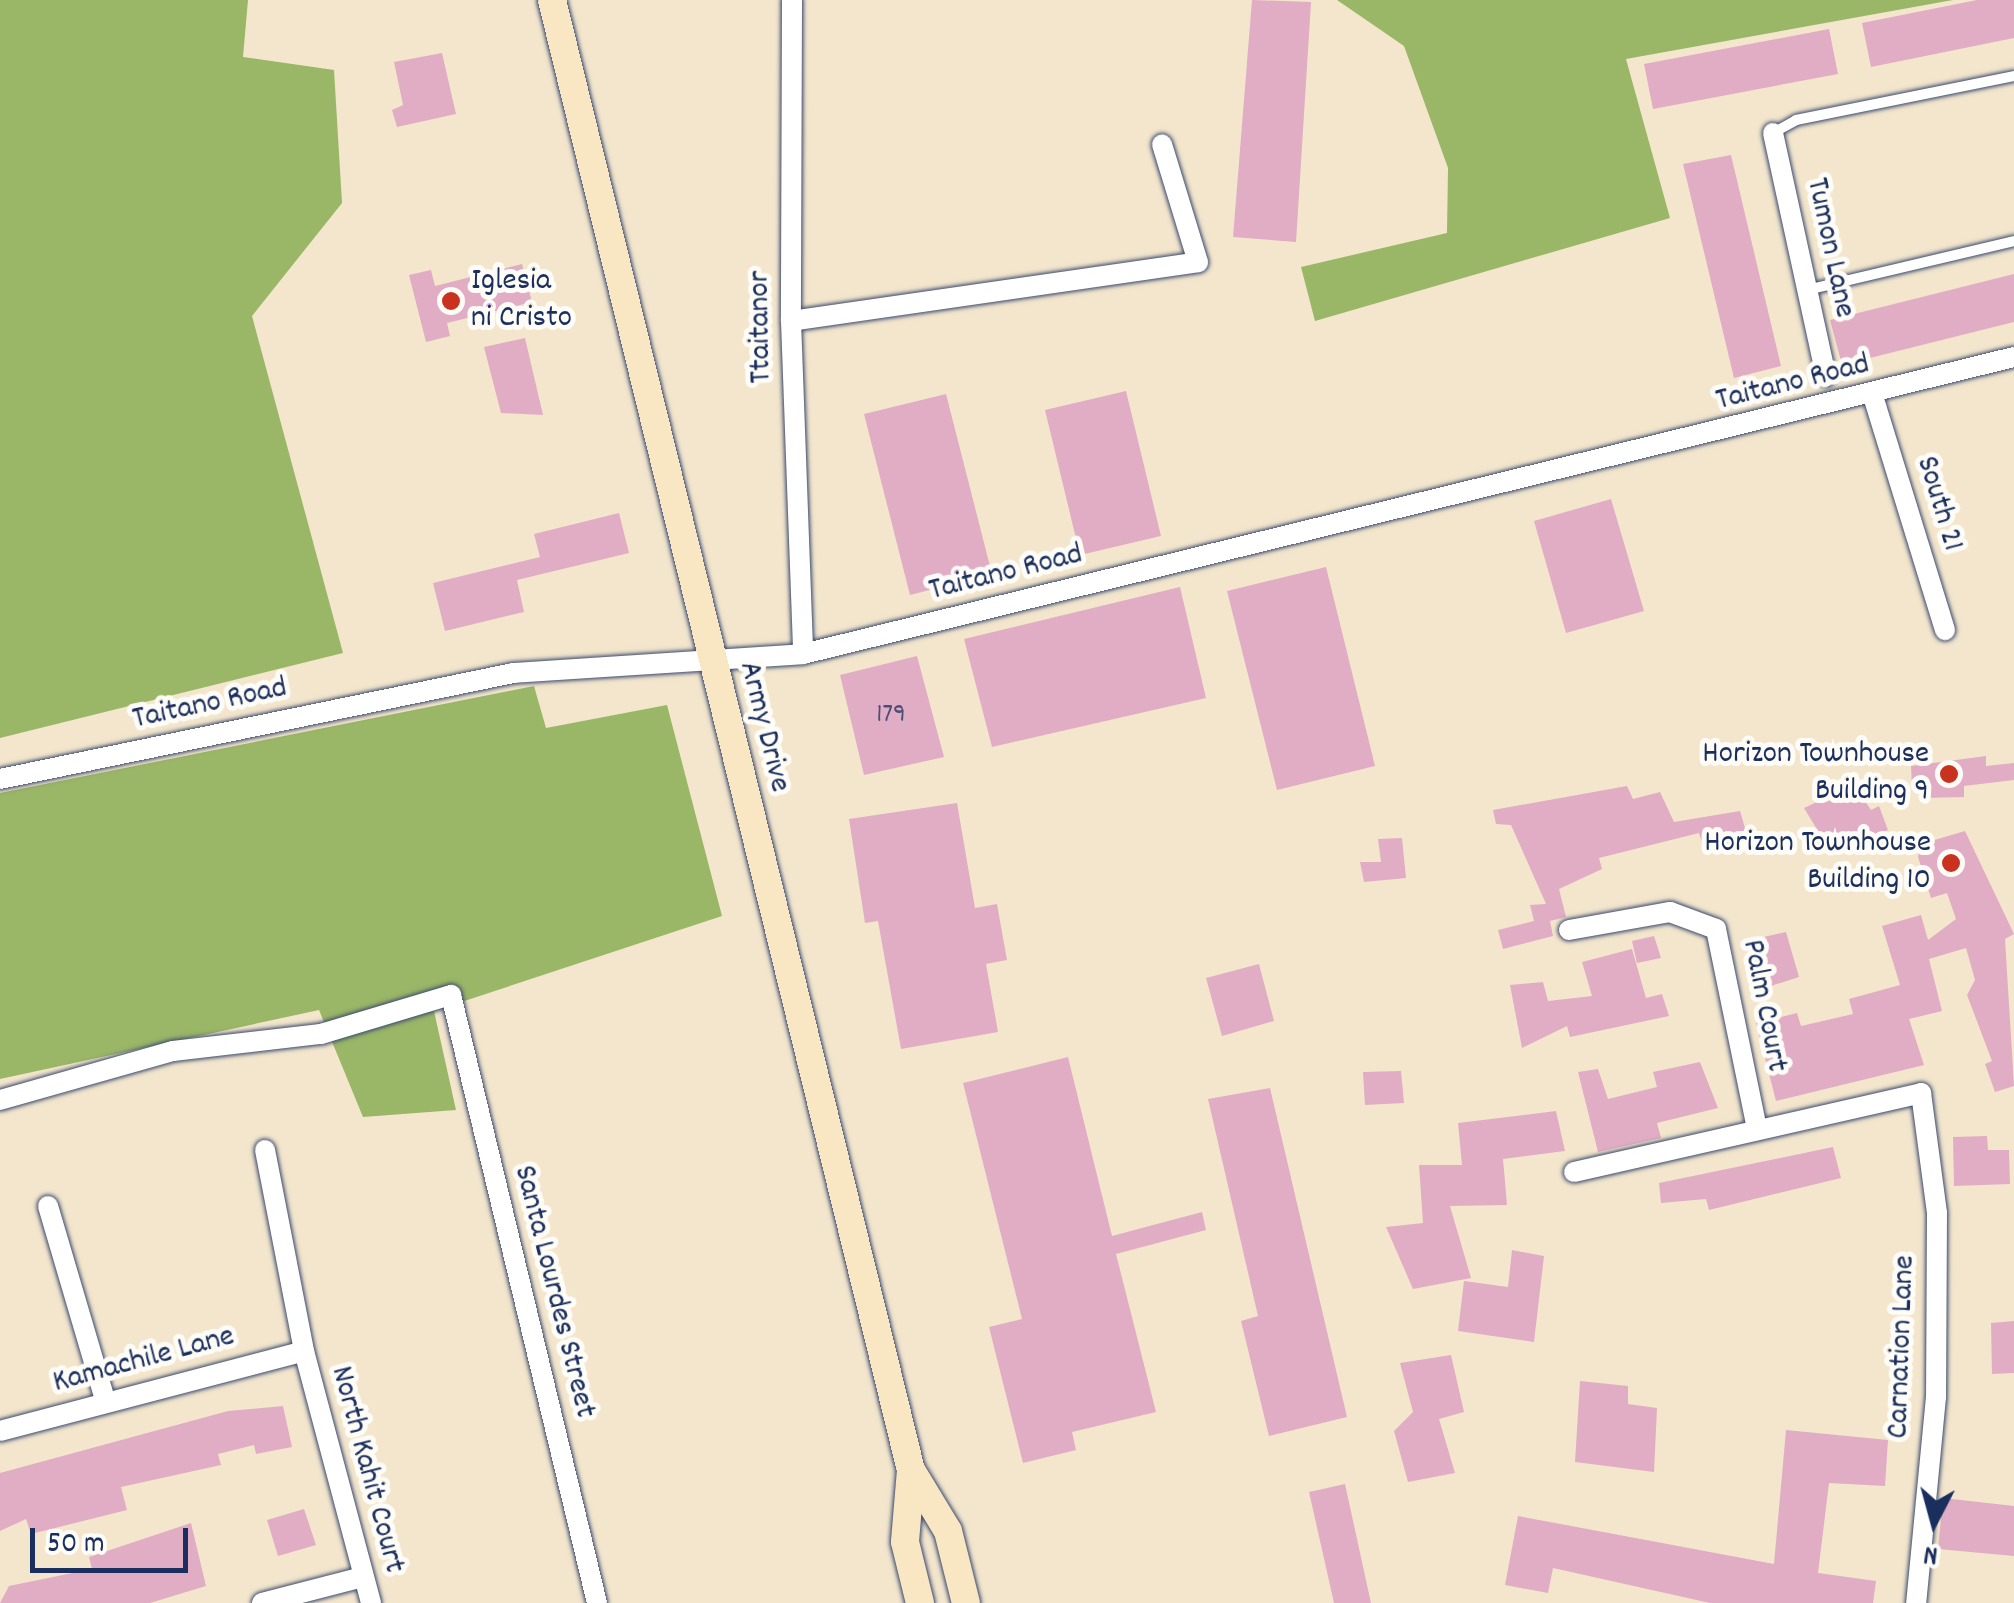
<!DOCTYPE html>
<html>
<head>
<meta charset="utf-8">
<style>
  body { margin:0 }
  #map { position:relative; width:2014px; height:1603px; overflow:hidden; background:#f3e6cd; font-family:Dekko,sans-serif }
  div>[style] { position:absolute }
  .forest>* { inset:0; background:#9ab667 }
  .building>* { inset:0; background:#e1adc4 }
  .roads { filter:drop-shadow(0 0 2px #3b4a6f) drop-shadow(0 0 2px #3b4a6f) }
  .lane>* { height:10px; margin:-5px; padding:0 5px; transform-origin:5px; border-radius:5px; background:#fff }
  .street>* { height:20px; margin:-10px; padding:0 10px; transform-origin:10px; border-radius:10px; background:#fff }
  .secondary>* { height:28px; margin:-14px; padding:0 14px; transform-origin:14px; border-radius:14px; background:#f9e7c3 }
  .dots>* { width:28px; height:28px; translate:-50% -50%; box-sizing:border-box; border:5px solid #fdfcf7; border-radius:50% }
  span { translate:-50% -50%; white-space:nowrap; text-align:center; line-height:1.15; -webkit-text-stroke:10px #fdfcf7; paint-order:stroke }
  .number-label { font-size:28px; color:#4c4e78 }
  .number-label span { -webkit-text-stroke-width:0 }
  .street-label { font-size:32px; color:#1b2f5e }
  .poi-label { font-size:32px; color:#1b2f5e }
  .left { translate:0 -50%; text-align:left }
  .right { translate:-100% -50%; text-align:right }
  .north { position:absolute; left:1884px; top:1473px; width:100px; height:100px; -webkit-text-stroke:8px #fdfcf7; paint-order:stroke; rotate:186deg; font-size:28px; font-weight:700; line-height:40px; text-align:center; color:#1b2f5e }
  .north::after { content:''; display:block; margin:auto; width:35px; height:45px; background:#1b2f5e; clip-path:polygon(50% 0,100% 100%,50% 72%,0 100%) }
  .scale { position:absolute; left:30px; top:1528px; width:158px; height:45px; box-sizing:border-box; border:5px solid #1b2f5e; border-top:0; padding-left:12px; font-size:30px; line-height:35px; white-space:nowrap; color:#1b2f5e; -webkit-text-stroke:8px #fdfcf7; paint-order:stroke }
</style>
</head>
<body>
<div id="map">
  <div class="forest">
    <i style="clip-path:polygon(0 0,248px 0,243px 57px,334px 70px,342px 203px,252px 316px,343px 653px,0 738px)"></i>
    <i style="clip-path:polygon(1337px 0,1953px 0,1626px 59px,1670px 218px,1315px 321px,1301px 267px,1447px 233px,1448px 168px,1404px 46px)"></i>
    <i style="clip-path:polygon(534px 686px,546px 728px,667px 705px,722px 916px,434px 1011px,456px 1110px,363px 1117px,319px 1010px,0 1079px,0 793px)"></i>
  </div>
  <div class="building">
    <i style="clip-path:polygon(1252px 0,1311px 2px,1296px 242px,1233px 237px)"></i>
    <i style="clip-path:polygon(1977px 0,2014px 0,2014px 38px,1871px 67px,1862px 23px)"></i>
    <i style="clip-path:polygon(1829px 29px,1838px 74px,1653px 109px,1644px 64px)"></i>
    <i style="clip-path:polygon(442px 53px,456px 114px,397px 127px,392px 110px,403px 105px,394px 62px)"></i>
    <i style="clip-path:polygon(1731px 155px,1781px 366px,1734px 378px,1683px 164px)"></i>
    <i style="clip-path:polygon(522px 264px,532px 302px,447px 323px,450px 336px,426px 342px,409px 275px,431px 270px,435px 286px)"></i>
    <i style="clip-path:polygon(2014px 274px,2014px 322px,1842px 365px,1830px 320px)"></i>
    <i style="clip-path:polygon(525px 338px,543px 415px,501px 413px,484px 347px)"></i>
    <i style="clip-path:polygon(1126px 391px,1161px 536px,1080px 555px,1045px 410px)"></i>
    <i style="clip-path:polygon(946px 394px,992px 574px,910px 595px,864px 414px)"></i>
    <i style="clip-path:polygon(1611px 499px,1644px 611px,1566px 633px,1534px 521px)"></i>
    <i style="clip-path:polygon(619px 513px,629px 553px,517px 580px,524px 612px,445px 631px,433px 583px,540px 557px,534px 534px)"></i>
    <i style="clip-path:polygon(1326px 567px,1375px 766px,1277px 790px,1227px 591px)"></i>
    <i style="clip-path:polygon(1180px 587px,1206px 698px,992px 747px,964px 639px)"></i>
    <i style="clip-path:polygon(917px 656px,944px 757px,864px 775px,840px 675px)"></i>
    <i style="clip-path:polygon(1986px 756px,1986px 766px,2014px 763px,2014px 780px,1964px 786px,1964px 797px,1922px 798px,1912px 789px,1911px 766px)"></i>
    <i style="clip-path:polygon(1854px 785px,1871px 810px,1879px 806px,1888px 830px,1850px 846px,1843px 836px,1826px 844px,1804px 808px)"></i>
    <i style="clip-path:polygon(1627px 786px,1633px 799px,1660px 792px,1674px 822px,1740px 811px,1748px 838px,1704px 849px,1699px 833px,1599px 858px,1602px 869px,1559px 889px,1566px 917px,1550px 921px,1553px 936px,1503px 949px,1498px 930px,1534px 921px,1530px 905px,1546px 904px,1511px 825px,1496px 824px,1493px 810px)"></i>
    <i style="clip-path:polygon(957px 803px,975px 908px,997px 904px,1007px 960px,986px 964px,998px 1032px,901px 1049px,878px 921px,865px 923px,849px 819px)"></i>
    <i style="clip-path:polygon(1965px 831px,2014px 934px,2005px 939px,2014px 1086px,1995px 1092px,1985px 1064px,1992px 1061px,1967px 995px,1975px 980px,1966px 948px,1929px 959px,1942px 1011px,1909px 1019px,1924px 1065px,1776px 1101px,1756px 1023px,1797px 1013px,1801px 1026px,1853px 1014px,1849px 999px,1900px 985px,1882px 926px,1921px 915px,1928px 940px,1956px 919px,1947px 893px,1931px 898px,1918px 857px,1921px 844px)"></i>
    <i style="clip-path:polygon(1402px 838px,1406px 878px,1364px 882px,1360px 862px,1381px 862px,1378px 839px)"></i>
    <i style="clip-path:polygon(1786px 932px,1799px 977px,1761px 989px,1746px 941px)"></i>
    <i style="clip-path:polygon(1654px 936px,1661px 958px,1637px 963px,1632px 941px)"></i>
    <i style="clip-path:polygon(1632px 949px,1646px 998px,1662px 994px,1669px 1016px,1570px 1037px,1567px 1026px,1522px 1048px,1510px 985px,1543px 982px,1548px 1001px,1592px 996px,1582px 962px)"></i>
    <i style="clip-path:polygon(1259px 964px,1274px 1021px,1222px 1036px,1206px 978px)"></i>
    <i style="clip-path:polygon(1068px 1057px,1112px 1236px,1202px 1212px,1206px 1230px,1116px 1254px,1156px 1412px,1072px 1432px,1076px 1450px,1023px 1463px,989px 1327px,1022px 1319px,963px 1083px)"></i>
    <i style="clip-path:polygon(1700px 1062px,1718px 1108px,1657px 1123px,1661px 1138px,1598px 1152px,1578px 1072px,1598px 1069px,1608px 1099px,1657px 1087px,1653px 1072px)"></i>
    <i style="clip-path:polygon(1401px 1071px,1404px 1103px,1365px 1105px,1363px 1072px)"></i>
    <i style="clip-path:polygon(1270px 1088px,1347px 1417px,1269px 1436px,1241px 1321px,1258px 1316px,1208px 1099px)"></i>
    <i style="clip-path:polygon(1556px 1111px,1565px 1151px,1503px 1159px,1507px 1205px,1450px 1206px,1471px 1278px,1413px 1289px,1386px 1227px,1423px 1223px,1419px 1165px,1462px 1165px,1458px 1123px)"></i>
    <i style="clip-path:polygon(1987px 1136px,1988px 1150px,2009px 1150px,2010px 1184px,1954px 1186px,1953px 1137px)"></i>
    <i style="clip-path:polygon(1833px 1147px,1841px 1178px,1709px 1210px,1706px 1199px,1661px 1203px,1659px 1183px)"></i>
    <i style="clip-path:polygon(1512px 1250px,1544px 1256px,1534px 1342px,1458px 1331px,1464px 1281px,1508px 1287px)"></i>
    <i style="clip-path:polygon(2014px 1321px,2014px 1373px,1992px 1374px,1991px 1323px)"></i>
    <i style="clip-path:polygon(1451px 1355px,1464px 1412px,1439px 1419px,1455px 1473px,1408px 1482px,1394px 1431px,1413px 1412px,1400px 1363px)"></i>
    <i style="clip-path:polygon(1580px 1381px,1628px 1386px,1628px 1404px,1657px 1408px,1654px 1472px,1575px 1462px)"></i>
    <i style="clip-path:polygon(283px 1406px,292px 1447px,256px 1454px,254px 1445px,218px 1454px,221px 1465px,121px 1487px,127px 1510px,31px 1534px,26px 1519px,0 1531px,0 1473px,228px 1411px)"></i>
    <i style="clip-path:polygon(1786px 1430px,1888px 1440px,1885px 1486px,1829px 1483px,1818px 1573px,1876px 1581px,1873px 1603px,1710px 1603px,1553px 1568px,1548px 1593px,1505px 1585px,1518px 1516px,1774px 1564px)"></i>
    <i style="clip-path:polygon(1345px 1484px,1371px 1603px,1334px 1603px,1309px 1492px)"></i>
    <i style="clip-path:polygon(1943px 1498px,2014px 1506px,2014px 1556px,1938px 1549px)"></i>
    <i style="clip-path:polygon(304px 1509px,316px 1545px,278px 1556px,267px 1520px)"></i>
    <i style="clip-path:polygon(191px 1523px,206px 1586px,150px 1603px,0 1603px,9px 1586px,92px 1569px,89px 1557px)"></i>
  </div>
  <div class="roads">
    <div class="lane">
      <i style="left:1773px;top:133px;width:26px;rotate:-29deg"></i>
      <i style="left:1796px;top:120px;width:222px;rotate:-11.4deg"></i>
      <i style="left:1807px;top:290px;width:213px;rotate:-13.3deg"></i>
    </div>
    <div class="street">
      <i style="left:792px;top:0;width:321px;rotate:90.2deg"></i>
      <i style="left:791px;top:321px;width:333px;rotate:87.9deg"></i>
      <i style="left:1773px;top:133px;width:249px;rotate:77.7deg"></i>
      <i style="left:791px;top:321px;width:411px;rotate:-8.2deg"></i>
      <i style="left:1198px;top:262px;width:123px;rotate:-107deg"></i>
      <i style="left:1873px;top:396px;width:245px;rotate:72.9deg"></i>
      <i style="left:0;top:779px;width:524px;rotate:-11.67deg"></i>
      <i style="left:513px;top:673px;width:291px;rotate:-3.7deg"></i>
      <i style="left:803px;top:654px;width:1247px;rotate:-13.78deg"></i>
      <i style="left:1569px;top:930px;width:103px;rotate:-10.1deg"></i>
      <i style="left:1670px;top:912px;width:49px;rotate:20.3deg"></i>
      <i style="left:1716px;top:929px;width:203px;rotate:78.4deg"></i>
      <i style="left:0;top:1100px;width:180px;rotate:-15.8deg"></i>
      <i style="left:173px;top:1051px;width:149px;rotate:-6.6deg"></i>
      <i style="left:321px;top:1034px;width:136px;rotate:-16.7deg"></i>
      <i style="left:451px;top:995px;width:625px;rotate:76.5deg"></i>
      <i style="left:265px;top:1150px;width:205px;rotate:79deg"></i>
      <i style="left:304px;top:1351px;width:261px;rotate:75.1deg"></i>
      <i style="left:1574px;top:1172px;width:356px;rotate:-12.8deg"></i>
      <i style="left:1921px;top:1093px;width:121px;rotate:82.4deg"></i>
      <i style="left:1937px;top:1213px;width:184px;rotate:90.3deg"></i>
      <i style="left:1936px;top:1397px;width:207px;rotate:95.5deg"></i>
      <i style="left:48px;top:1206px;width:202px;rotate:73.6deg"></i>
      <i style="left:0;top:1431px;width:314px;rotate:-14.7deg"></i>
      <i style="left:262px;top:1603px;width:100px;rotate:-14.5deg"></i>
    </div>
    <div class="secondary">
      <i style="left:552px;top:0;width:1513px;rotate:76.28deg"></i>
      <i style="left:911px;top:1470px;width:71px;rotate:58.8deg"></i>
      <i style="left:948px;top:1531px;width:74px;rotate:76deg"></i>
      <i style="left:911px;top:1470px;width:72px;rotate:94.8deg"></i>
      <i style="left:905px;top:1542px;width:63px;rotate:76.2deg"></i>
    </div>
  </div>
  <div class="dots">
    <i style="left:451px;top:301px;background:#c8321e"></i>
    <i style="left:1949px;top:774px;background:#c8321e"></i>
    <i style="left:1951px;top:863px;background:#c8321e"></i>
  </div>
  <div class="number-label">
    <span style="left:891px;top:716px">179</span>
  </div>
  <div class="street-label">
    <span style="left:1829px;top:248px;rotate:78deg">Tumon Lane</span>
    <span style="left:762px;top:327px;rotate:-91deg">Ttaitanor</span>
    <span style="left:1793px;top:384px;rotate:-14deg">Taitano Road</span>
    <span style="left:1938px;top:504px;rotate:73deg">South 21</span>
    <span style="left:1006px;top:574px;rotate:-14deg">Taitano Road</span>
    <span style="left:210px;top:705px;rotate:-12deg">Taitano Road</span>
    <span style="left:763px;top:727px;rotate:76deg">Army Drive</span>
    <span style="left:1763px;top:1006px;rotate:79deg">Palm Court</span>
    <span style="left:553px;top:1292px;rotate:76deg">Santa Lourdes Street</span>
    <span style="left:1903px;top:1347px;rotate:-88deg">Carnation Lane</span>
    <span style="left:144px;top:1361px;rotate:-15deg">Kamachile Lane</span>
    <span style="left:366px;top:1470px;rotate:75deg">North Kahit Court</span>
  </div>
  <div class="poi-label">
    <span class="left" style="left:471px;top:301px">Iglesia<br>ni Cristo</span>
    <span class="right" style="left:1929px;top:774px">Horizon Townhouse<br>Building 9</span>
    <span class="right" style="left:1931px;top:863px">Horizon Townhouse<br>Building 10</span>
  </div>
  <div class="north">N</div>
  <div class="scale">50 m</div>
</div>
</body>
</html>
